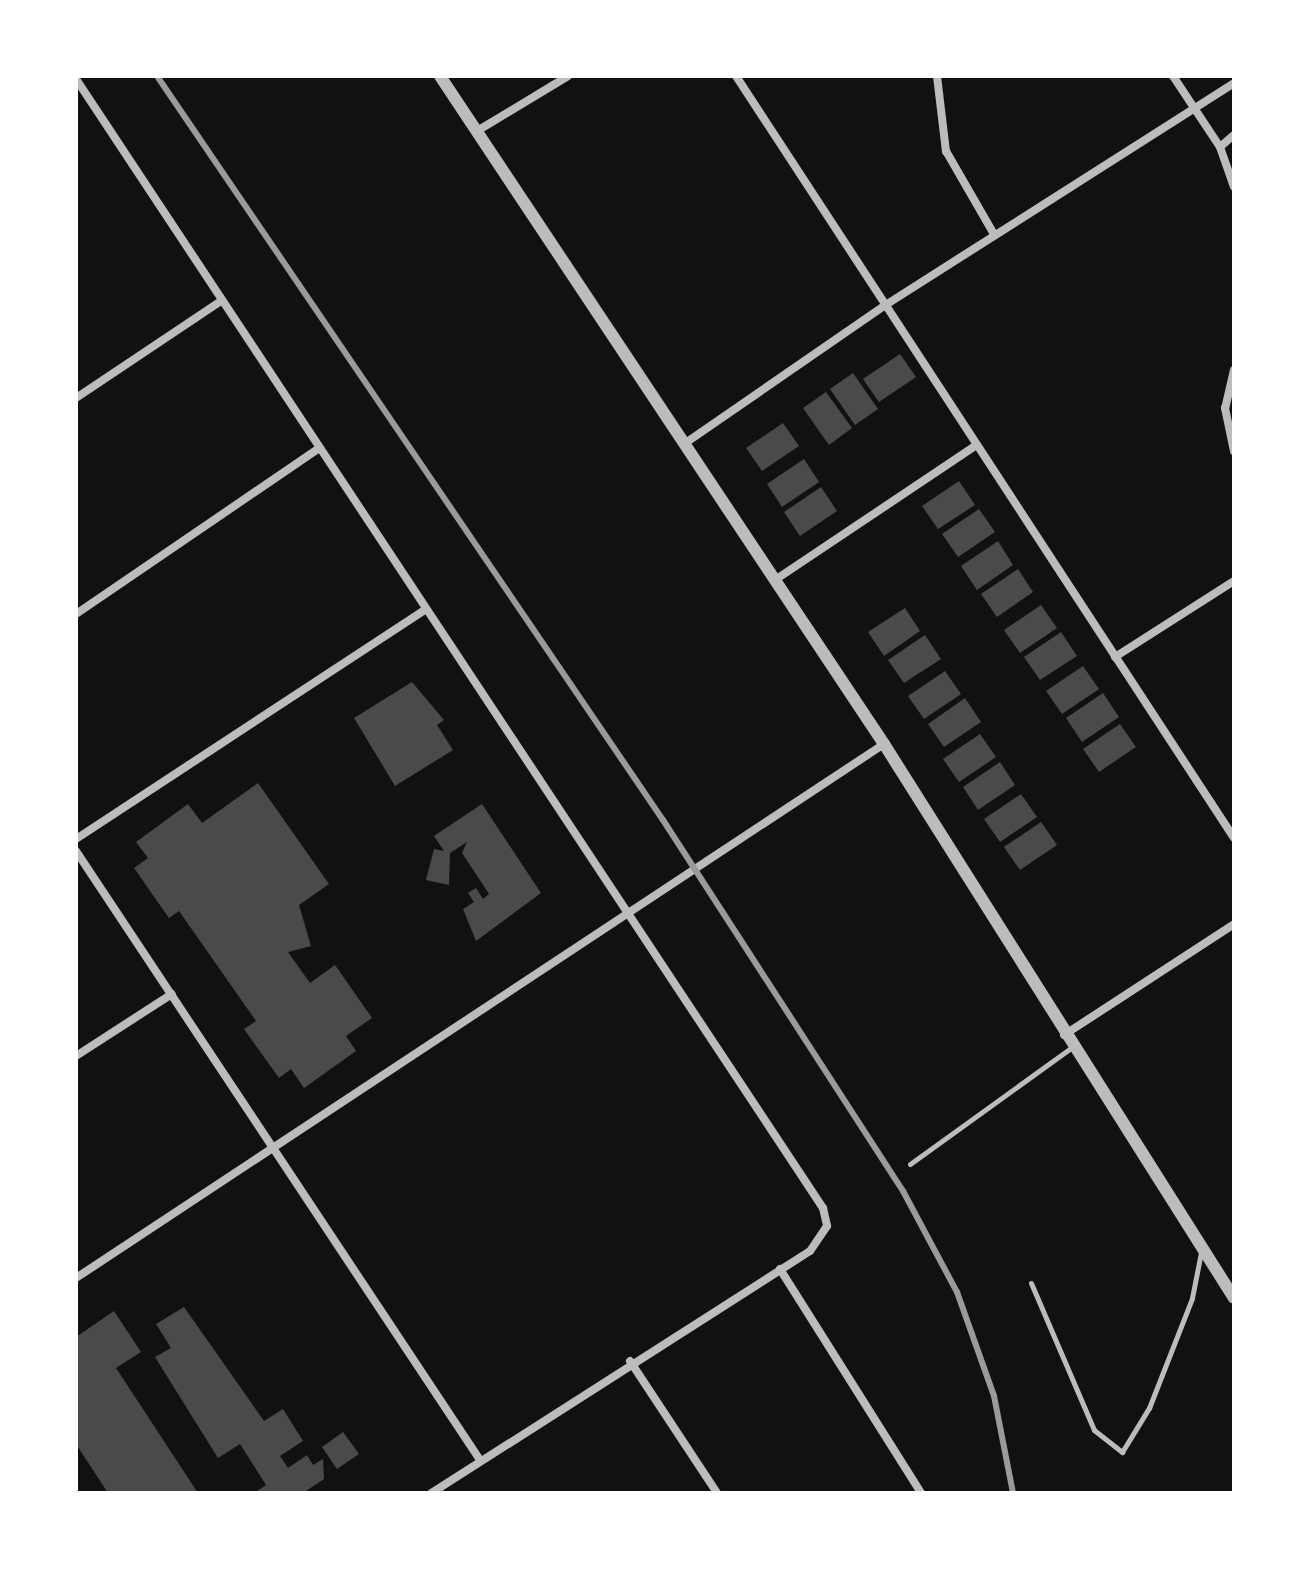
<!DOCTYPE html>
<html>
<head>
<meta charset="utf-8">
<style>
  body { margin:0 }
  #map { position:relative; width:1310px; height:1569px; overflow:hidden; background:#111; font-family:"PT Serif",serif }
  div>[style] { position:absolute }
  .building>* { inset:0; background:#4a4a4a }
  .service>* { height:5px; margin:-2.5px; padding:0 2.5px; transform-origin:2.5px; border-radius:2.5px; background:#bcbcbc }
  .minor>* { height:8px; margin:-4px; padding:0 4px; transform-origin:4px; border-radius:4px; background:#bcbcbc }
  .tertiary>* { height:12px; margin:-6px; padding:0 6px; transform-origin:6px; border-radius:6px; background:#bcbcbc }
  .rail>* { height:6px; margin:-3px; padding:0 3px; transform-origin:3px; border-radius:3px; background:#9a9a9a }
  span { translate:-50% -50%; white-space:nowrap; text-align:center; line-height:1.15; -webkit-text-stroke:8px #fff; paint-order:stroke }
  .frame { position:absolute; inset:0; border:78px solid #fff; pointer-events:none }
</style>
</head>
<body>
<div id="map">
  <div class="building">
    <i style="clip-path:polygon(900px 354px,916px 377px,879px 402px,863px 379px)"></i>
    <i style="clip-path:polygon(853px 373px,878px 409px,855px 425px,830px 389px)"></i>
    <i style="clip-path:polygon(826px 392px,852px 428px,829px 445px,803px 408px)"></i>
    <i style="clip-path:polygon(783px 423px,799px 446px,762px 471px,746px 448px)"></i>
    <i style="clip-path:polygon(804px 459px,819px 482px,782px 507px,767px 484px)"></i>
    <i style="clip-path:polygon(959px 481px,975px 505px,938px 529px,922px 506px)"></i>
    <i style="clip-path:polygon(821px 487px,837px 511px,800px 536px,784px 512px)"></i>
    <i style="clip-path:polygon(979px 509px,995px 532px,958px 557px,942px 534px)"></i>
    <i style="clip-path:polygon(998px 541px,1013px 565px,977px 590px,961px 566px)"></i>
    <i style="clip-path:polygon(1018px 569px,1033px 592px,997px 617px,981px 594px)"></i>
    <i style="clip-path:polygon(1041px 605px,1057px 628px,1020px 653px,1004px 630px)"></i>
    <i style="clip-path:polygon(905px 608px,920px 631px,884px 656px,868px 632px)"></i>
    <i style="clip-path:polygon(1061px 632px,1077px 656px,1040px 680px,1024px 657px)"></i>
    <i style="clip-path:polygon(925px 635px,941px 659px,904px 683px,888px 660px)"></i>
    <i style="clip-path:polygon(1083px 666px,1099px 689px,1062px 714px,1046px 691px)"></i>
    <i style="clip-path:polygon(945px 671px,961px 694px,924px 719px,908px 696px)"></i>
    <i style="clip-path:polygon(412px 682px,444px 720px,437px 725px,453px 750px,395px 786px,354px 718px)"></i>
    <i style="clip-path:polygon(1103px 693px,1119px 717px,1082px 742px,1066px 718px)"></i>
    <i style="clip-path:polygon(965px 698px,981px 722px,944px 747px,928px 724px)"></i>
    <i style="clip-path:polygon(1120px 724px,1136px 747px,1099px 772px,1083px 749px)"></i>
    <i style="clip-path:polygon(980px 734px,996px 757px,959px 782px,943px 759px)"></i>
    <i style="clip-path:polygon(1000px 762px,1015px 785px,978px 810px,963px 787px)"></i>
    <i style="clip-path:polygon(258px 783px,329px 884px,299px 905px,311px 946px,288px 952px,310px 983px,335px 965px,372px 1018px,346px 1036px,356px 1051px,304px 1088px,291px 1069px,279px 1078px,244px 1029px,256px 1021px,179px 911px,169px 918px,134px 868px,148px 858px,136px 842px,188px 804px,202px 823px)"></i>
    <i style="clip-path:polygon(1021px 794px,1037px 817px,1000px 842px,984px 819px)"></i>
    <i style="clip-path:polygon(482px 804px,541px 893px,476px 941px,463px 909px,474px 902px,468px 893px,476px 888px,483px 899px,489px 894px,462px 853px,467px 842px,450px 853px,449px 885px,426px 880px,434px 849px,444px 851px,434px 836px)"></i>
    <i style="clip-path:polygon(1041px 822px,1057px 845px,1020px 870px,1004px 847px)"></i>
    <i style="clip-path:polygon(184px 1307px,264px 1421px,283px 1409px,303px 1441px,280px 1456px,288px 1468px,307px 1455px,313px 1465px,323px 1459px,324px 1479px,303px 1493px,254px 1493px,266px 1485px,240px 1444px,218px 1458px,155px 1357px,171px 1348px,156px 1324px)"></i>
    <i style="clip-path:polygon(114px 1311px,141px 1352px,116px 1368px,198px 1493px,108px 1493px,76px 1444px,76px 1337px)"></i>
    <i style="clip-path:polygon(343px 1432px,359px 1454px,337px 1469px,322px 1447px)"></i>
  </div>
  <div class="service">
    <i style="left:910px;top:1164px;width:200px;rotate:-35.8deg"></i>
    <i style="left:1031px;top:1283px;width:160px;rotate:66.8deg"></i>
    <i style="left:1094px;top:1430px;width:36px;rotate:38deg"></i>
    <i style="left:1122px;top:1452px;width:52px;rotate:-58.5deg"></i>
    <i style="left:1149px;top:1408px;width:118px;rotate:-68.6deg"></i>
    <i style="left:1192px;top:1298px;width:47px;rotate:-78.9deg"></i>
  </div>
  <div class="minor">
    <i style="left:736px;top:76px;width:910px;rotate:56.83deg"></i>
    <i style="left:937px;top:76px;width:76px;rotate:83.2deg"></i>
    <i style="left:946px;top:151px;width:96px;rotate:60deg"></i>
    <i style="left:1173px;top:76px;width:85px;rotate:56.5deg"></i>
    <i style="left:1220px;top:147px;width:42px;rotate:70.7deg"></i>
    <i style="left:76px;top:79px;width:1354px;rotate:56.51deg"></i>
    <i style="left:823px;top:1208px;width:18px;rotate:77deg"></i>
    <i style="left:827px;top:1226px;width:30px;rotate:124deg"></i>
    <i style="left:810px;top:1251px;width:450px;rotate:147.4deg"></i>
    <i style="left:477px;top:131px;width:106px;rotate:-31.1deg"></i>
    <i style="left:1220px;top:147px;width:18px;rotate:-41deg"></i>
    <i style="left:1234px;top:370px;width:39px;rotate:103deg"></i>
    <i style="left:1225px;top:408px;width:44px;rotate:78.2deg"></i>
    <i style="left:76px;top:398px;width:174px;rotate:-33.8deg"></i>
    <i style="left:684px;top:444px;width:243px;rotate:-34.6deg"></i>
    <i style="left:884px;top:306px;width:415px;rotate:-32.5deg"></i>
    <i style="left:775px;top:580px;width:241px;rotate:-33.8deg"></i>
    <i style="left:76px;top:614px;width:293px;rotate:-34.3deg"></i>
    <i style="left:1115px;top:657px;width:141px;rotate:-32.6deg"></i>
    <i style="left:76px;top:839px;width:417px;rotate:-33.3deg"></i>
    <i style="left:76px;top:851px;width:731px;rotate:56.44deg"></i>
    <i style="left:1064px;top:1035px;width:203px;rotate:-33.1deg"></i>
    <i style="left:76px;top:1056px;width:114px;rotate:-32.9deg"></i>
    <i style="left:780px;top:1269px;width:265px;rotate:57.8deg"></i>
    <i style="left:76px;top:1278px;width:969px;rotate:-33.46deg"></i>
    <i style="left:630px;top:1361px;width:158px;rotate:56.6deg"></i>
  </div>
  <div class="tertiary">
    <i style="left:440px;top:76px;width:802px;rotate:56.39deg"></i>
    <i style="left:884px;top:744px;width:655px;rotate:57.72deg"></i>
  </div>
  <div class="rail">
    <i style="left:157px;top:76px;width:900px;rotate:55.78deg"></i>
    <i style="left:663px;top:820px;width:442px;rotate:57.1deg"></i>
    <i style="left:903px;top:1191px;width:115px;rotate:61.9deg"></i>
    <i style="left:957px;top:1292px;width:110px;rotate:70.4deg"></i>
    <i style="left:994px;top:1396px;width:99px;rotate:78.9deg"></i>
  </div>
  <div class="frame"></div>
</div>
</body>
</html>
